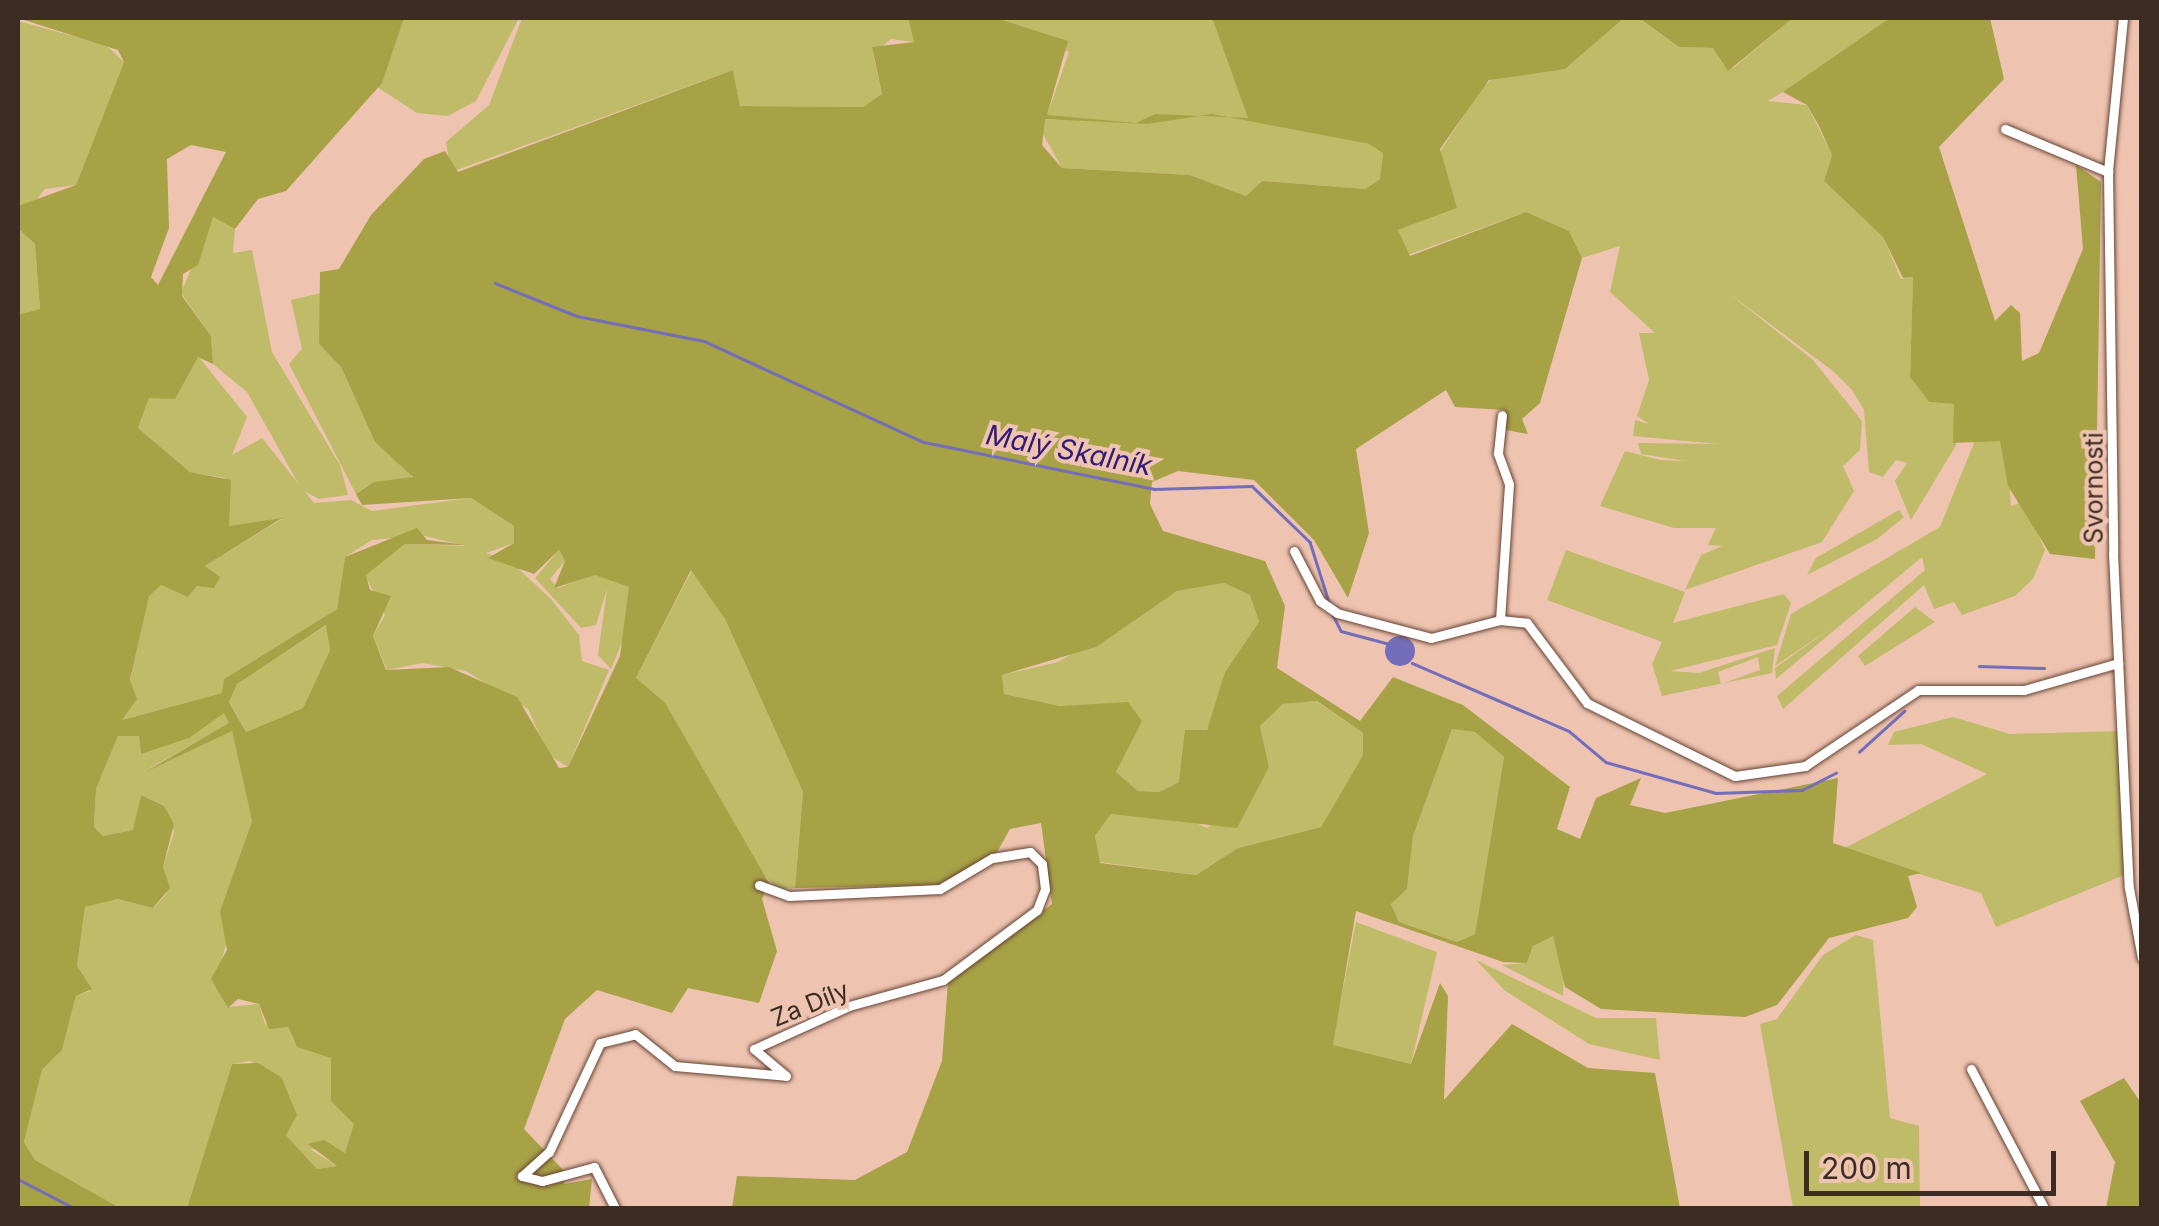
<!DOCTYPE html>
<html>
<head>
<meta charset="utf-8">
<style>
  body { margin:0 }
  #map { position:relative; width:2159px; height:1226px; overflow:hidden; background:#eec4b1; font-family:Inter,sans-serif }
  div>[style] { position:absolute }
  .green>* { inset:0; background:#bfbb69 }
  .forest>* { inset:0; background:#a7a245 }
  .water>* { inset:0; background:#746dba }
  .round { border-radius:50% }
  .stream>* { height:2.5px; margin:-1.25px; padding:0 1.25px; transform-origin:1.25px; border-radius:1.25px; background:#746dba }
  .roads { filter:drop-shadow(0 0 2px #674434) drop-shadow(0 0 2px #674434) }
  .minor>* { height:9px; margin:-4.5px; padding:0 4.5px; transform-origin:4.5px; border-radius:4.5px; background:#fff }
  span { translate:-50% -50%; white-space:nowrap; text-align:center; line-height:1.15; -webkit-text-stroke:8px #eec4b1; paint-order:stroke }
  .street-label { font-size:25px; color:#3c2c24 }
  .water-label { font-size:28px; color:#311976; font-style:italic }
  .frame { position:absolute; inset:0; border:20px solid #3c2c24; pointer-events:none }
  .scale { position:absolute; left:1804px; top:1151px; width:252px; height:45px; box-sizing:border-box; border:5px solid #3c2c24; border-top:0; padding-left:12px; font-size:30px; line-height:35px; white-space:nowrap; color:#3c2c24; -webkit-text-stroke:8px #eec4b1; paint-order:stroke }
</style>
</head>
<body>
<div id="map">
  <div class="green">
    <i style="clip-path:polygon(404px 18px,519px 18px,476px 101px,448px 116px,417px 113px,377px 87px)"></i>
    <i style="clip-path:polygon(522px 18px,908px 18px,914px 42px,891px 39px,873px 54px,882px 94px,863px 107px,740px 106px,733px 70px,451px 172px,446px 142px,489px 105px)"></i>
    <i style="clip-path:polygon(1212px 18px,1249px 120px,1369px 144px,1383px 152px,1380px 179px,1365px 189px,1262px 181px,1246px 196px,1190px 175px,1062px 168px,1042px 132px,1044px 119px,1057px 120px,1047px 115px,1069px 52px,996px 20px)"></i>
    <i style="clip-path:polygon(1624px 18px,1639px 18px,1679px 47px,1713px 48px,1733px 68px,1793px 18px,1890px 18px,1869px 40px,1768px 101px,1807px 105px,1832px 155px,1824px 181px,1883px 237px,1901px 279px,1913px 277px,1910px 377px,1929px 402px,1954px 404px,1956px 445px,1911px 520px,1895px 481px,1907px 463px,1896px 460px,1883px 477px,1869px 472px,1864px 410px,1852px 390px,1833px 371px,1727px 292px,1813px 360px,1862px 421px,1860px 450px,1843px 466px,1854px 491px,1822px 542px,1685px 590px,1701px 555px,1722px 546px,1708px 545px,1716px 528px,1674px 528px,1600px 506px,1625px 451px,1660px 460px,1685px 461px,1641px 454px,1638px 443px,1718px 444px,1633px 436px,1635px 420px,1649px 424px,1637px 416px,1649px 380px,1639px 333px,1655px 333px,1610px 292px,1620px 246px,1582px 258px,1569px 231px,1526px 212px,1405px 256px,1398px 230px,1457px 208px,1439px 153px,1483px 87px,1498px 74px,1565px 69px)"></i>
    <i style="clip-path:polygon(18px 21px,106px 45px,124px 62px,76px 185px,45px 189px,31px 206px,18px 206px)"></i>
    <i style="clip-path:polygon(213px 217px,235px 229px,233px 253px,252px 250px,272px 352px,340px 465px,348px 495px,319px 499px,302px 490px,247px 392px,213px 364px,211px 336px,181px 293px)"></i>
    <i style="clip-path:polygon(18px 228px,35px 244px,40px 310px,25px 315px,18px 315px)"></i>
    <i style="clip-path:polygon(325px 292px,319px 344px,341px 367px,375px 442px,412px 475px,406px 484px,374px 482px,356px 494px,289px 364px,302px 349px,291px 300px)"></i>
    <i style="clip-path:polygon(198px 356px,247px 417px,232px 455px,262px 438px,314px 503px,351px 500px,372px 511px,471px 498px,514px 526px,514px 543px,486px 553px,511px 562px,551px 599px,579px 635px,582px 661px,609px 670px,568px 767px,549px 755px,528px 709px,466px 671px,423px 663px,387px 670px,373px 636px,385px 615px,365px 575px,405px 544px,466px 546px,421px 535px,372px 540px,345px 557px,337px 609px,229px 676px,222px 693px,122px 720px,148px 596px,161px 585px,180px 593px,204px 584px,213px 572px,205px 566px,282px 519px,229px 526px,225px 478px,190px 472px,138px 428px,149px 398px,179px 390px)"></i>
    <i style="clip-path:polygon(1976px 438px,2000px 441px,2007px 454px,2011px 506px,2023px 502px,2045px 550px,2033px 579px,2015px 596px,1962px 615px,1954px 602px,1934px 609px,1924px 585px,1783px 709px,1777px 696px,1925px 570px,1922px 557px,1776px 679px,1775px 668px,1837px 624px,1775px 666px,1791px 614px,1940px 527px)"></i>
    <i style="clip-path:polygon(1899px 510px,1904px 517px,1877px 539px,1807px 575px,1816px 558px)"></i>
    <i style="clip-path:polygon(559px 550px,565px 561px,550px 579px,558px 588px,595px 574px,629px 587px,629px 625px,611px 669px,598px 655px,607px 589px,596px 625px,581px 628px,535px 578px)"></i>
    <i style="clip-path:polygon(evenodd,1566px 550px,1685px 592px,1673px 623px,1784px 594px,1791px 603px,1777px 645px,1670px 671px,1699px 673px,1775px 648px,1772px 673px,1662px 696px,1652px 664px,1662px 642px,1547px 600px,1566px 550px,1758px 657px,1760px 670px,1721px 684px,1718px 672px,1758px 657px)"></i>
    <i style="clip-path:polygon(692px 570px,725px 619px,803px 792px,795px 888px,779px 889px,758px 870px,687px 744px,636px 678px)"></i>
    <i style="clip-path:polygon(1224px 583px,1250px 595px,1259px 622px,1225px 672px,1219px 706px,1179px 782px,1159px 792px,1138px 791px,1116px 772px,1141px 721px,1112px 704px,1060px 706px,1004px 694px,1002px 675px,1058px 662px,1177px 591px)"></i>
    <i style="clip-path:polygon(1915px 607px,1935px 622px,1865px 666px,1858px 656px)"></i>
    <i style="clip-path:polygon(327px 625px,330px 650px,303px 708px,246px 732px,229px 701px,236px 684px)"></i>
    <i style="clip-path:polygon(1316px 701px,1363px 733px,1363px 755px,1321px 827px,1238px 848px,1196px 875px,1099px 862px,1095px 836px,1111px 814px,1183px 817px,1207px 828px,1269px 767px,1260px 726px,1283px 704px)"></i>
    <i style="clip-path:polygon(224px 713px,230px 723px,145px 771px,232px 730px,252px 821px,220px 911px,229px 933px,216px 983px,227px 1007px,259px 1004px,265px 1024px,288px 1027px,294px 1042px,331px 1058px,331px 1094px,354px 1124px,351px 1143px,345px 1153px,310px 1149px,337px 1166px,317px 1169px,286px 1135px,293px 1105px,282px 1078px,250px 1061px,232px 1064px,187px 1208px,120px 1208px,35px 1160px,24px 1142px,42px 1070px,62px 1050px,76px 996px,90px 991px,77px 966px,85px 907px,118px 899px,154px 908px,167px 893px,163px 867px,174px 832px,164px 806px,141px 795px,134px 830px,103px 836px,94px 827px,96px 789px,118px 736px,139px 736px,141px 753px)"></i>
    <i style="clip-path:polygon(1953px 717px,2010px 734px,2120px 731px,2127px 874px,1996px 927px,1981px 893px,1841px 850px,1987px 774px,1921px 744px,1888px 745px,1894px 732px)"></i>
    <i style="clip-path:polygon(1452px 729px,1475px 732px,1504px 757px,1475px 934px,1457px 942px,1399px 922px,1391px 904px,1407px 889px,1413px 836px)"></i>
    <i style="clip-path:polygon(1356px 922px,1437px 952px,1411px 1064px,1332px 1045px)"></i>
    <i style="clip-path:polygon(1856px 935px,1873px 940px,1890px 1118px,1919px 1126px,1920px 1208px,1793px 1208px,1760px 1024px,1777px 1019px,1823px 955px)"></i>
    <i style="clip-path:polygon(1553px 936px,1564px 968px,1563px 996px,1502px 965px,1527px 963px,1534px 944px)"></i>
    <i style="clip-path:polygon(1476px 960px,1596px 1018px,1656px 1018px,1660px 1060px,1589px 1044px,1504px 990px)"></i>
  </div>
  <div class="forest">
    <i style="clip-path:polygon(evenodd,18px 18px,404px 18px,382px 83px,286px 191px,258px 199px,235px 229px,213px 217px,198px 265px,183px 274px,182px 296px,211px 336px,213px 364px,198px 357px,175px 399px,149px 398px,138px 428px,190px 472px,231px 480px,229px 526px,282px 518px,205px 566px,220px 577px,214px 588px,197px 586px,188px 597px,161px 585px,149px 596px,130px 680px,137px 699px,122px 720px,222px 693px,224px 679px,337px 609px,345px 557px,417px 528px,427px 540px,466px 545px,405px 544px,366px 575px,370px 590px,391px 596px,373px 636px,386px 670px,449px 667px,517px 697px,559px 768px,568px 767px,620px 656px,629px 587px,595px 575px,554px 588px,565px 561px,559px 550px,534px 574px,488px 558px,514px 543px,514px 526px,471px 498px,362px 505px,356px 494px,374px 482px,413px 477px,375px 442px,341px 367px,319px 344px,320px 272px,339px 269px,371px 215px,424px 159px,445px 151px,458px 172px,733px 70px,740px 106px,863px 107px,882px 94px,872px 47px,914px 42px,908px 18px,996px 18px,1068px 41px,1047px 115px,1136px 123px,1155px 114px,1248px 118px,1212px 18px,1624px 18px,1565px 69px,1489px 80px,1440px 149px,1457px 208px,1398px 230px,1410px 256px,1526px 212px,1569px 231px,1582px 258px,1540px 403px,1522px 419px,1528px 434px,1506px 430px,1505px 410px,1455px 407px,1446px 390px,1356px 449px,1369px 533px,1348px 598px,1314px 540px,1254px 480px,1178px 471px,1152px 482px,1150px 504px,1163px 531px,1265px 561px,1285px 606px,1277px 668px,1360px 721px,1393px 677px,1463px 705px,1570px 787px,1557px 829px,1580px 839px,1596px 798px,1641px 778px,1630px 805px,1665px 813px,1838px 778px,1833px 843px,1921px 873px,1908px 876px,1917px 907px,1908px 918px,1829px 938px,1777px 1005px,1745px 1017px,1601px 1009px,1565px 987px,1553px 936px,1533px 946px,1527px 963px,1503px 962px,1356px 911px,1333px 1045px,1411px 1064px,1440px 983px,1448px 996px,1444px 1100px,1512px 1024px,1588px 1068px,1655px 1073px,1680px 1208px,732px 1208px,737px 1176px,855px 1180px,907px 1152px,942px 1061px,948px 982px,1052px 904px,1041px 823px,1010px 829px,996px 854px,940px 885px,795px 888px,803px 792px,725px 619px,691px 570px,636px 678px,665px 703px,769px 883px,762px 899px,777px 951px,759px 1003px,688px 988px,672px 1013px,597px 990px,565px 1019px,524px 1129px,566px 1173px,564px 1184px,592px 1179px,589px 1208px,187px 1208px,232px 1064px,258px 1063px,282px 1078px,297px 1115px,286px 1135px,317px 1169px,337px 1166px,308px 1144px,324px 1140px,345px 1153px,354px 1124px,331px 1101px,331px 1058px,297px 1047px,288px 1027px,269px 1029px,259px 1004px,238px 999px,228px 1008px,211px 979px,227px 950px,220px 911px,252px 821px,232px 731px,145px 772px,229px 723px,224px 713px,189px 738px,141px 754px,139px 736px,118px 736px,96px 789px,94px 827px,103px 836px,133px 830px,141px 795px,164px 806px,174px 824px,163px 867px,170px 888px,153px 908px,118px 899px,85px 907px,77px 966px,92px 989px,76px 996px,62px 1050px,42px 1070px,24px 1142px,35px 1160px,120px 1208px,18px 1208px,18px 315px,40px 309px,35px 244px,18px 228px,18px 206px,76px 185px,124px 62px,118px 50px,18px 18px,1212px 114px,1369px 144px,1383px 153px,1380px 179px,1365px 189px,1262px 181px,1246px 196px,1190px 175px,1062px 168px,1042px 145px,1045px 119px,1147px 124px,1212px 114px,18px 18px,191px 145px,226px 152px,158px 285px,151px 277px,169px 228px,167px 159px,191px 145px,18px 18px,1224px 583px,1250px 595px,1259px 622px,1225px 672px,1207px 730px,1185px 730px,1179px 782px,1159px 792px,1138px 791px,1116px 772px,1142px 721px,1128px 702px,1060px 706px,1004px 694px,1002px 675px,1096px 647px,1177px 591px,1224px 583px,18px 18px,326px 625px,330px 650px,303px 708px,246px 732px,229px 702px,237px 684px,326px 625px,18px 18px,1317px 701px,1363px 733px,1363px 755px,1321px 827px,1238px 848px,1196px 875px,1100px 863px,1095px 836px,1111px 814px,1237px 828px,1269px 767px,1260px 726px,1283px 704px,1317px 701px,18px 18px,1452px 729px,1475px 732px,1504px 757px,1475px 934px,1457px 942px,1399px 922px,1391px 904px,1407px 889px,1413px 836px,1452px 729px)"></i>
    <i style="clip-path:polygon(1639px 18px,1793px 18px,1728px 71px,1713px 48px,1679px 47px)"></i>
    <i style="clip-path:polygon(1890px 18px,1990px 18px,2004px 79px,1939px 147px,1995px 321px,2011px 305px,2020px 313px,2022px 361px,2039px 353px,2083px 249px,2076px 165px,2101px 182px,2095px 559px,2050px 554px,2008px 486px,2000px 441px,1953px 443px,1954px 404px,1929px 402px,1910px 377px,1913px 277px,1903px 278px,1883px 237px,1824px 181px,1832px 155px,1819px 126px,1807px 105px,1783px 92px)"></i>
    <i style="clip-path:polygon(2124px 1078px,2141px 1103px,2141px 1208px,2106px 1208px,2115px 1162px,2080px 1101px)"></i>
  </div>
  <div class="water">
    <i class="round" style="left:1385px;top:636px;width:30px;height:30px"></i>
  </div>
  <div class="stream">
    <i style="left:495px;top:283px;width:88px;rotate:21.9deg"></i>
    <i style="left:577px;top:316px;width:129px;rotate:11.1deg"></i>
    <i style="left:704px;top:341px;width:242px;rotate:24.7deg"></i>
    <i style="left:924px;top:442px;width:235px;rotate:11.5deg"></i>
    <i style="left:1154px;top:489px;width:98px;rotate:-1.8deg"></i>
    <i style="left:1252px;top:486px;width:81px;rotate:44deg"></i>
    <i style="left:1310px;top:542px;width:66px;rotate:72.4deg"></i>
    <i style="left:1332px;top:613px;width:20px;rotate:63deg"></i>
    <i style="left:1341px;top:631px;width:47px;rotate:14.9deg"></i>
    <i style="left:1412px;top:663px;width:171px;rotate:23.4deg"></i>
    <i style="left:1569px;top:731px;width:48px;rotate:40deg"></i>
    <i style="left:1606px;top:762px;width:114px;rotate:15.7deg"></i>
    <i style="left:1716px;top:793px;width:86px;rotate:-2deg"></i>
    <i style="left:1802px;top:790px;width:38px;rotate:-27deg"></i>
    <i style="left:1979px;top:666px;width:65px;rotate:1.8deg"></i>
    <i style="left:1859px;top:752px;width:61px;rotate:-42.3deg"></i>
    <i style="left:18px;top:1179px;width:63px;rotate:27.4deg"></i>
  </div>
  <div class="roads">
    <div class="minor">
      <i style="left:2123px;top:18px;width:155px;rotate:95.6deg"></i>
      <i style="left:2108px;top:172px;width:381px;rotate:89.2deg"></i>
      <i style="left:2113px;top:553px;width:335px;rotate:87.3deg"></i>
      <i style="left:2129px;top:888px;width:71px;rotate:79.5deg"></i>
      <i style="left:2005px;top:129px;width:112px;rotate:22.7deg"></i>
      <i style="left:1294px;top:551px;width:56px;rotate:62.5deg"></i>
      <i style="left:1320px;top:601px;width:21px;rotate:35deg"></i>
      <i style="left:1337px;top:613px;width:97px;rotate:14.9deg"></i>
      <i style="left:1431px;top:638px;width:71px;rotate:-14.6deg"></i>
      <i style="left:1500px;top:620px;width:27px;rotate:6deg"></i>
      <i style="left:1527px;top:623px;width:100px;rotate:53.1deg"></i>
      <i style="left:1587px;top:703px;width:165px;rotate:26.3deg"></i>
      <i style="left:1735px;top:776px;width:71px;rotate:-8.1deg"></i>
      <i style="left:1805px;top:766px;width:136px;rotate:-33.9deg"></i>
      <i style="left:1918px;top:690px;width:106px"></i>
      <i style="left:2024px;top:690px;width:98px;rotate:-16deg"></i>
      <i style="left:1500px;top:620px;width:136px;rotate:-86.2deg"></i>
      <i style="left:1509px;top:484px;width:33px;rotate:-110deg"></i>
      <i style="left:1498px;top:453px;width:38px;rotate:-84deg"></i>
      <i style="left:1971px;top:1069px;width:157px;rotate:62.3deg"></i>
      <i style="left:615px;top:1208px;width:46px;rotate:-117.1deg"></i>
      <i style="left:594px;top:1167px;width:54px;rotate:164.9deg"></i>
      <i style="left:542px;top:1181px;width:21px;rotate:-166deg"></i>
      <i style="left:522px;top:1176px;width:36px;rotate:-42deg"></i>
      <i style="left:549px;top:1152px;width:120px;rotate:-64.9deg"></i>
      <i style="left:600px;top:1043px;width:36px;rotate:-14deg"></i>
      <i style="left:635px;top:1034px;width:51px;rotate:38.7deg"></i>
      <i style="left:675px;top:1066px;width:111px;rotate:5.1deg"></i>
      <i style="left:786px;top:1076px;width:42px;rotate:-139.8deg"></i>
      <i style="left:754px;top:1049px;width:104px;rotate:-24.4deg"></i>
      <i style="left:849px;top:1006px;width:98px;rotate:-15.5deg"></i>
      <i style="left:943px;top:980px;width:117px;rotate:-36.7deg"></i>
      <i style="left:1037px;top:910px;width:22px;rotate:-69deg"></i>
      <i style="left:1045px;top:889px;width:25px;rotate:-97deg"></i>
      <i style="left:1042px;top:864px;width:17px;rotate:-135deg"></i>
      <i style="left:1030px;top:852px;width:38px;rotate:171deg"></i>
      <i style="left:992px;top:858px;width:61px;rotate:149.2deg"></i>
      <i style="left:940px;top:889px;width:151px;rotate:177.3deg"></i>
      <i style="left:789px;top:896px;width:32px;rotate:-160deg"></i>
    </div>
  </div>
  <div class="street-label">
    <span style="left:2094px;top:488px;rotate:-90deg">Svornosti</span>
    <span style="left:810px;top:1004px;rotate:-22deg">Za Díly</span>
  </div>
  <div class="water-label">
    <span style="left:1069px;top:450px;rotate:11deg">Malý Skalník</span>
  </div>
  <div class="frame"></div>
  <div class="scale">200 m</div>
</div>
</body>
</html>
